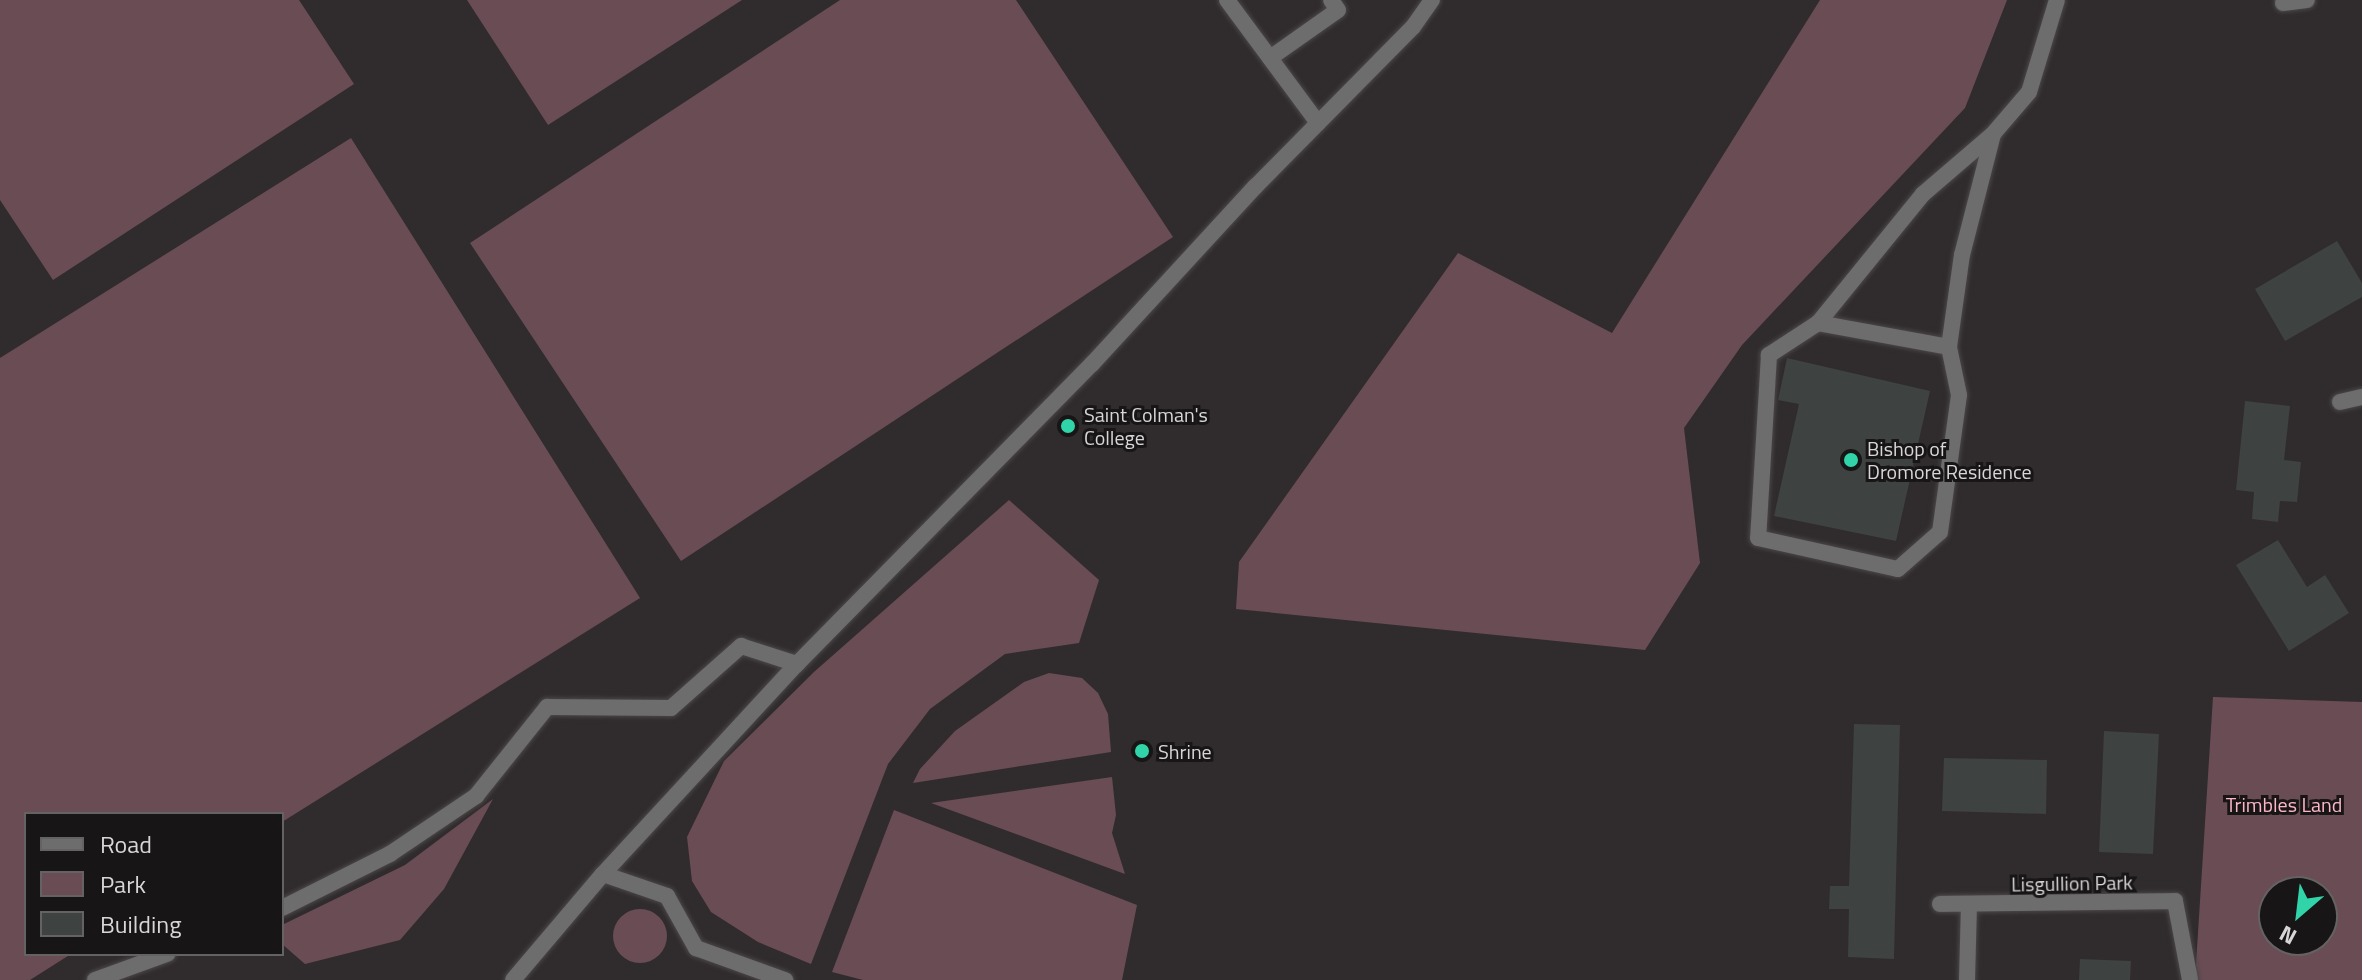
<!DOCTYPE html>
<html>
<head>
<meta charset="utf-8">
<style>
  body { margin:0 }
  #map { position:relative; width:2362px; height:980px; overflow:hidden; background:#302c2d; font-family:"Titillium Web",sans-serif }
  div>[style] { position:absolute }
  .green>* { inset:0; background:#6a4c54 }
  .round { border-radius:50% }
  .building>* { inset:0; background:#3e4240 }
  .roads { filter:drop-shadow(0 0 2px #4b4748) drop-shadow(0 0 2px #4b4748) }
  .service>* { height:16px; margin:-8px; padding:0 8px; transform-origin:8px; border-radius:8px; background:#6e6d6d }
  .minor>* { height:16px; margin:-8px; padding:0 8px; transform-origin:8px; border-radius:8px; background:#6e6d6d }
  .dots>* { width:22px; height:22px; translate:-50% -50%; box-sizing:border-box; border:4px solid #171516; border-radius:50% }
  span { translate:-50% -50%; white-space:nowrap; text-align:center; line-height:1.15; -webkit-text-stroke:6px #171516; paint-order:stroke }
  .poi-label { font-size:20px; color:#d8d6d6 }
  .left { translate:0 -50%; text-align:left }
  .park-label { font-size:20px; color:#fbb6c8 }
  .street-label { font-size:20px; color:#d8d6d6 }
  .legend { position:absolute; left:24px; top:812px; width:260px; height:144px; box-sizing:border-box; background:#171516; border:2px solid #646263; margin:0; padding:10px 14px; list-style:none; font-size:24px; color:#d8d6d6 }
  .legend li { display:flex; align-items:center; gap:16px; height:40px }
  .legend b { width:40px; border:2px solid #646263 }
  .north { position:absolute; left:2258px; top:876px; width:80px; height:80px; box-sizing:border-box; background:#171516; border:2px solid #646263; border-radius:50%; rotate:208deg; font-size:22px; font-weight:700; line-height:32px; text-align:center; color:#d8d6d6 }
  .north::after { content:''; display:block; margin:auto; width:28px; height:36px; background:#31d4a9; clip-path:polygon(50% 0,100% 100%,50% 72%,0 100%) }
</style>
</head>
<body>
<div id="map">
  <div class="green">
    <i style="clip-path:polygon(0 0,299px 0,354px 84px,53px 280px,0 200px)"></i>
    <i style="clip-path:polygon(467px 0,742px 0,548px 125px)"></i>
    <i style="clip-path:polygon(840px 0,1016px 0,1173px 237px,681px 561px,470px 243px)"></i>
    <i style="clip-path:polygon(1820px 0,2007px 0,1965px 108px,1742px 345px,1684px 428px,1700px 563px,1645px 650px,1236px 609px,1239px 562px,1458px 253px,1612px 333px)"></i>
    <i style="clip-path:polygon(351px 138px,640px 598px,282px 822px,282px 814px,26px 814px,26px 954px,71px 954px,30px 980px,0 980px,0 358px)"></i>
    <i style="clip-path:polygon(1009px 500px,1099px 580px,1079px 643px,1005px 654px,930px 709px,888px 764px,811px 964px,758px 942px,711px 912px,692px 881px,687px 837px,724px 761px,814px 672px)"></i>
    <i style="clip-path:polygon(1049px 673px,1082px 678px,1098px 693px,1108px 714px,1111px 752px,913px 783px,920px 769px,955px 731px,1024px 682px)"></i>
    <i style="clip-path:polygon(evenodd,2213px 697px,2362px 702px,2362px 980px,2195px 980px,2213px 697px,2274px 892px,2322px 892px,2322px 940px,2274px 940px,2274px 892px)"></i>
    <i style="clip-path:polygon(1112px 777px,1116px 815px,1112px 833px,1125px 874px,931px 803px)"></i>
    <i style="clip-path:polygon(493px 799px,444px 889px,400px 940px,305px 964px,282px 944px,282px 925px,405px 865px)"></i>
    <i style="clip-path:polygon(894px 810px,1137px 905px,1122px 980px,863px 980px,832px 972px)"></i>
    <i class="round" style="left:613px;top:909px;width:54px;height:54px"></i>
  </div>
  <div class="building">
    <i style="clip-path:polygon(2337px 241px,2362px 283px,2362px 297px,2285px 341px,2255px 289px)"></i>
    <i style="clip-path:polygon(1787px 358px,1930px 391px,1896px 541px,1774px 516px,1799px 404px,1778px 400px)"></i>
    <i style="clip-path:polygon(2245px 401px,2290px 406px,2284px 460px,2301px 462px,2297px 502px,2280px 501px,2278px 522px,2252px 519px,2254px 492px,2236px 490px)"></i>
    <i style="clip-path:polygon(2278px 540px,2307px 587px,2325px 575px,2349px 613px,2289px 651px,2236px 565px)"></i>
    <i style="clip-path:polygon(1854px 724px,1900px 725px,1894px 959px,1848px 957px,1849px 909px,1829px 909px,1830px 886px,1849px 886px)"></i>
    <i style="clip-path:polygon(2104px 731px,2159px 734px,2153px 854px,2099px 852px)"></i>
    <i style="clip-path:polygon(1944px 758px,2047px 760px,2046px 814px,1942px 811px)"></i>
    <i style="clip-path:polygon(2080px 959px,2131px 961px,2130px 980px,2079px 980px)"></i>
  </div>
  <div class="roads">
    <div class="service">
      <i style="left:1227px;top:0;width:153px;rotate:53.5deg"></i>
      <i style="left:2283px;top:3px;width:24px;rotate:-7deg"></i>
      <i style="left:1270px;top:58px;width:83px;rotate:-35.2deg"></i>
      <i style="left:1338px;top:10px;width:12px;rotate:-125deg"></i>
      <i style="left:1993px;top:134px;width:92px;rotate:139.4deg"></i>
      <i style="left:1923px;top:194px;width:166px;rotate:129.1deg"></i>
      <i style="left:1818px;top:323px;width:59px;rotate:146.9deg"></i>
      <i style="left:1769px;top:355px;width:183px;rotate:93.4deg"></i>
      <i style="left:1758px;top:538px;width:143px;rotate:12.5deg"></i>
      <i style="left:1898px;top:569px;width:56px;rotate:-41.4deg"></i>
      <i style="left:1940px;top:532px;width:138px;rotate:-82.1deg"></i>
      <i style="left:1959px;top:395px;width:49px;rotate:-101.8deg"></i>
      <i style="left:1949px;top:347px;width:93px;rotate:-82deg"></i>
      <i style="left:1962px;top:255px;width:125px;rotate:-75.6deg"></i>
      <i style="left:1993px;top:134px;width:55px;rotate:-49.4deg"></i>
      <i style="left:2029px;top:92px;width:96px;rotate:-73.1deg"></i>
      <i style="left:1818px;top:323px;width:133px;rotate:10.4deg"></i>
      <i style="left:603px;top:874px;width:286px;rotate:-47.3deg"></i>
      <i style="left:797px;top:664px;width:421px;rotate:-45.5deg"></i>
      <i style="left:1092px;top:364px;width:241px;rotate:-47.4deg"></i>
      <i style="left:1255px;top:187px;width:225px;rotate:-45.4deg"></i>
      <i style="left:1413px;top:27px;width:33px;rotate:-55deg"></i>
      <i style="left:2175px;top:901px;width:80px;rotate:79.2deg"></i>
      <i style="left:282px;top:908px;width:121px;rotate:-26.6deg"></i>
      <i style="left:390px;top:854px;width:104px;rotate:-34deg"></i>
      <i style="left:476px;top:796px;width:114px;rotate:-51.4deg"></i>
      <i style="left:547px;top:707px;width:124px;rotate:0.5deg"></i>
      <i style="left:671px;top:708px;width:94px;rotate:-41.5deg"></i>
      <i style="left:741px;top:646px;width:59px;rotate:17.8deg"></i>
      <i style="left:95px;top:980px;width:77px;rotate:-19.9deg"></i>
      <i style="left:513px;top:980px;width:139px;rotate:-49.7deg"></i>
      <i style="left:603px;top:874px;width:68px;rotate:19deg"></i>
      <i style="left:667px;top:896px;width:60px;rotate:60.9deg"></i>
      <i style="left:696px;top:948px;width:95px;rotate:19.8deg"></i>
    </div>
    <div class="minor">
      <i style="left:2340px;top:402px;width:23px;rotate:-13deg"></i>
      <i style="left:1940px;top:904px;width:235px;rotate:-0.7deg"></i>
      <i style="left:1967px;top:980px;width:76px;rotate:-88.5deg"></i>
    </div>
  </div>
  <div class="dots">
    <i style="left:1068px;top:426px;background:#31d4a9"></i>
    <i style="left:1851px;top:460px;background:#31d4a9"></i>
    <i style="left:1142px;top:751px;background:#31d4a9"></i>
  </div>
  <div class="poi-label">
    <span class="left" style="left:1084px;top:426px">Saint Colman's<br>College</span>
    <span class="left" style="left:1867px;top:460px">Bishop of<br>Dromore Residence</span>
    <span class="left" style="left:1158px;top:751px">Shrine</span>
  </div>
  <div class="park-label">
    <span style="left:2284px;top:804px">Trimbles Land</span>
  </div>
  <div class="street-label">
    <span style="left:2072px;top:883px;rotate:-1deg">Lisgullion Park</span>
  </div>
  <ul class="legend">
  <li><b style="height:10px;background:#6e6d6d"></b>Road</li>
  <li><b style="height:22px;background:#6a4c54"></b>Park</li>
  <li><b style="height:22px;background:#3e4240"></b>Building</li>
  </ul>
  <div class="north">N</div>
</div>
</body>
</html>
